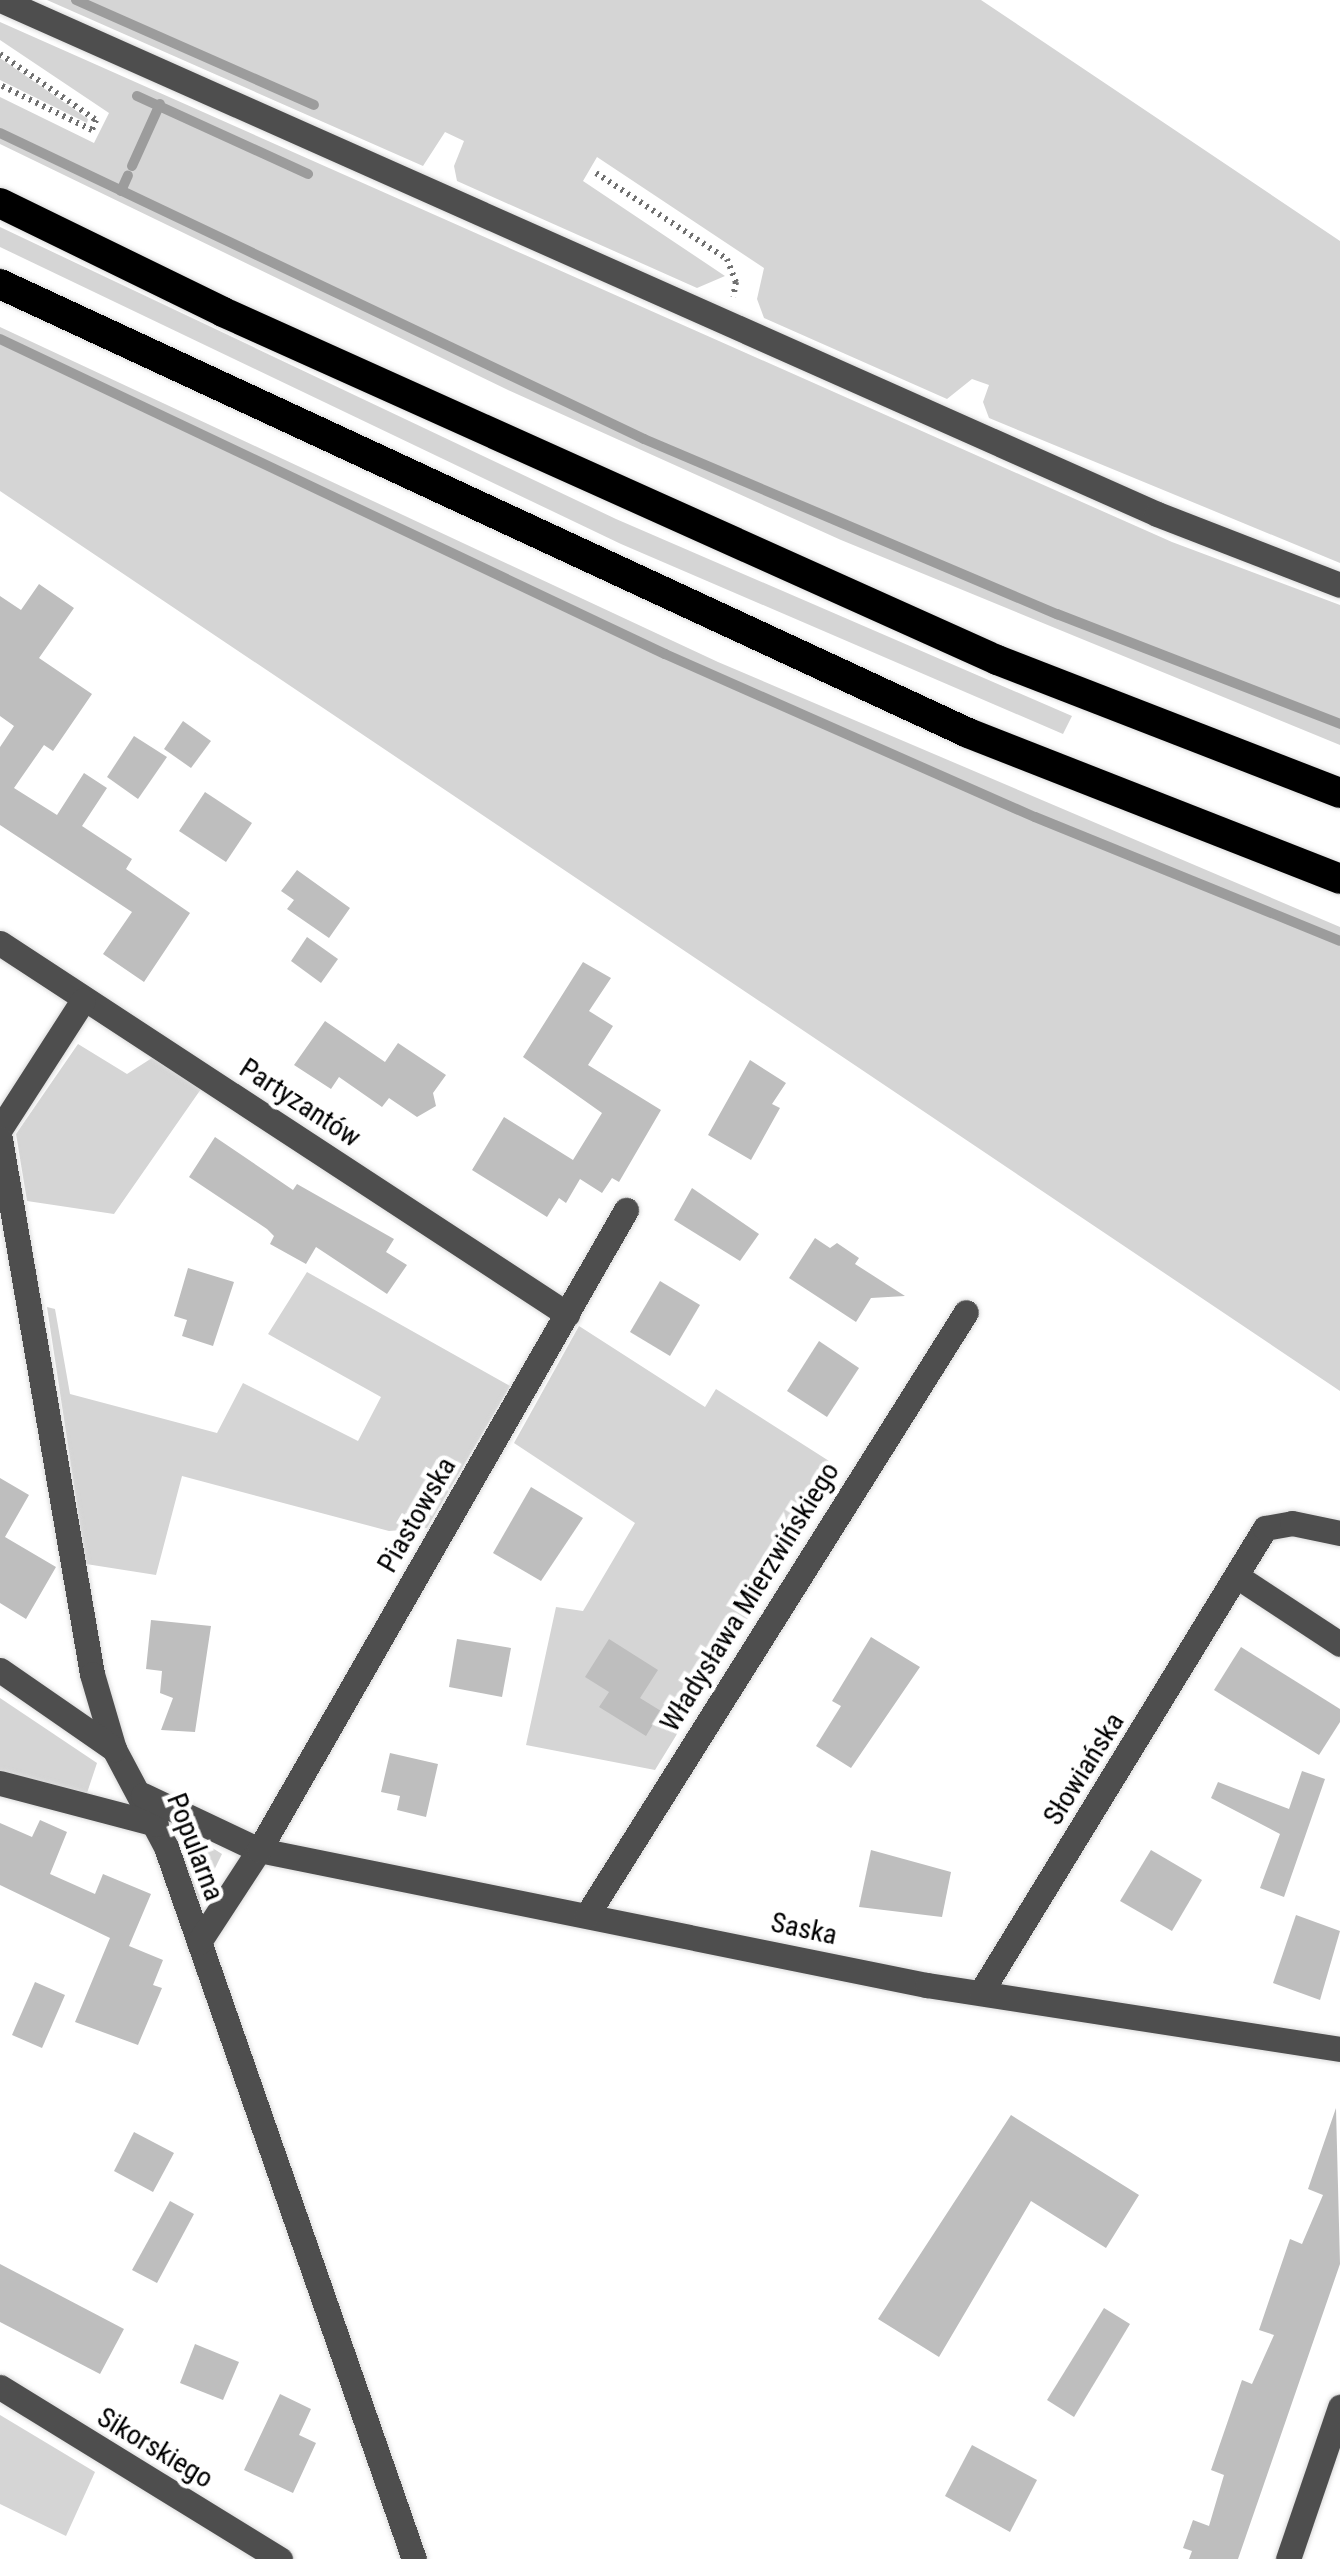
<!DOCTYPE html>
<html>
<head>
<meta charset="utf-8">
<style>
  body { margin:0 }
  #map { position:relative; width:1340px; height:2559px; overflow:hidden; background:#fff; font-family:"Roboto Condensed",sans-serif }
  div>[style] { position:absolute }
  .green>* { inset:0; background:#d5d5d5 }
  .stream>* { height:10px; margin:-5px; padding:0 5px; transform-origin:5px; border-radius:5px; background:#9c9c9c }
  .building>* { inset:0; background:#bebebe }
  .path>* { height:6px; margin-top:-3px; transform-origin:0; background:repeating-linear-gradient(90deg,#707070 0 2.5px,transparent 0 7.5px) }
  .roads { filter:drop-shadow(0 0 2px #dbdbdb) drop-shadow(0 0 2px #dbdbdb) }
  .minor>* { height:25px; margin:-12.5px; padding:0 12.5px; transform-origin:12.5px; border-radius:12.5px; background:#4e4e4e }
  .highway>* { height:30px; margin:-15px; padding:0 15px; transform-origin:15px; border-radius:15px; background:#000 }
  span { translate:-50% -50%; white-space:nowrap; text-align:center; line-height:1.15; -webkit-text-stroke:9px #fff; paint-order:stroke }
  .street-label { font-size:28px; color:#000 }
</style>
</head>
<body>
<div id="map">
  <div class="green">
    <i style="clip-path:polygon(47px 0,981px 0,1340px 241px,1340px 563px,989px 418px,983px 402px,989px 385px,972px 379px,947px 399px,764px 318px,757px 299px,764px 268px,597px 157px,583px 181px,725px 276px,697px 288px,457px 181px,454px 166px,464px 141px,445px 132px,423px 166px)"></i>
    <i style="clip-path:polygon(0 22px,1172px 542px,1340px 605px,1340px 745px,841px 540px,508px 390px,0 144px,0 97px,94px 143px,109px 113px,0 40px)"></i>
    <i style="clip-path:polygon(0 58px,88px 119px,87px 123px,0 80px)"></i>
    <i style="clip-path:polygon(0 227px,616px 519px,1072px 716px,1063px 734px,621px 544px,0 247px)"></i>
    <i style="clip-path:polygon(0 327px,718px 662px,1340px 927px,1340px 1391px,0 491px)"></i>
    <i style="clip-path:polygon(78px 1044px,127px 1074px,152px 1058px,201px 1089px,114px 1214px,27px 1201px,16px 1134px)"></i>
    <i style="clip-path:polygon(307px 1272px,510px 1386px,427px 1528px,389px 1531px,182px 1476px,156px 1575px,86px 1564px,47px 1307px,55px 1309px,70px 1394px,217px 1433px,243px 1383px,358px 1441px,381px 1397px,268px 1334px)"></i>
    <i style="clip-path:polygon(579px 1326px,705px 1407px,716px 1389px,840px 1468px,655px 1770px,526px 1745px,556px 1607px,583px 1611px,635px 1523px,514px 1443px)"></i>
    <i style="clip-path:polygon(0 1698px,97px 1763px,87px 1793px,0 1771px)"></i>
    <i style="clip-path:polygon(195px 1837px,222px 1854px,197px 1905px,180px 1844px)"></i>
    <i style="clip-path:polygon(0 2415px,95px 2472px,66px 2536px,0 2504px)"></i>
  </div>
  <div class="stream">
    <i style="left:76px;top:0;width:260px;rotate:23.8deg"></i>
    <i style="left:137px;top:96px;width:188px;rotate:24.5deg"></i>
    <i style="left:0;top:133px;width:713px;rotate:25.41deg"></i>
    <i style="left:644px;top:439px;width:449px;rotate:23deg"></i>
    <i style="left:1057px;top:614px;width:304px;rotate:21.2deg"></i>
    <i style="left:132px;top:166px;width:68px;rotate:-65.7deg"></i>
    <i style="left:121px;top:191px;width:17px;rotate:-66deg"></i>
    <i style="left:0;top:339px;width:736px;rotate:25.35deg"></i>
    <i style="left:665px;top:654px;width:404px;rotate:23.8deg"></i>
    <i style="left:1035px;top:817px;width:329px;rotate:22.1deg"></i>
  </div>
  <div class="building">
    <i style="clip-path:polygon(39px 584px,74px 608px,39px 658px,92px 694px,53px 751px,44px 745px,14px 788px,57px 815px,84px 773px,107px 788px,82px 826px,132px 859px,126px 869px,190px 913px,144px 982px,103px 954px,132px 912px,0 825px,0 747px,14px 726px,0 716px,0 596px,21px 610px)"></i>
    <i style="clip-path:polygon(183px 721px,211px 741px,191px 768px,164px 749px)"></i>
    <i style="clip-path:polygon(134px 736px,167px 757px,138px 799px,107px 777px)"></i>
    <i style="clip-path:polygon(205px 792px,252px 823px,226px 862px,179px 831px)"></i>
    <i style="clip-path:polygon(297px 870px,350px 908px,329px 938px,287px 909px,294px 900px,281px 891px)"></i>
    <i style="clip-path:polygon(307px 937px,338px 959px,321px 983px,291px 961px)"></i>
    <i style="clip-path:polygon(583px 962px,611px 978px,589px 1011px,613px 1026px,588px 1065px,661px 1110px,619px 1182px,612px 1178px,602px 1193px,580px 1179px,566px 1203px,559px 1198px,547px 1217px,472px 1170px,504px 1117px,573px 1160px,602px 1113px,523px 1057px)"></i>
    <i style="clip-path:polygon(325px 1021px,385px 1062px,398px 1043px,446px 1075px,433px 1093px,436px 1106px,417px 1117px,389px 1098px,382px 1107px,339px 1077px,331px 1089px,294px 1065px)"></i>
    <i style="clip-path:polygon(750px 1060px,786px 1083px,772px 1104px,780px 1108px,751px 1160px,708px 1135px)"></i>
    <i style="clip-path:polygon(215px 1137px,293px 1190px,297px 1184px,394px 1239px,386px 1252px,407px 1265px,387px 1294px,316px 1247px,306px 1264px,270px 1244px,274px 1236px,267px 1229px,189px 1177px)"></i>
    <i style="clip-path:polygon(692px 1188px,759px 1234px,740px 1261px,674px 1220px)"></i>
    <i style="clip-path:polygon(815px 1238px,830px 1248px,837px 1243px,859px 1258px,855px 1264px,905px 1296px,871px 1298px,856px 1322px,789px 1278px)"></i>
    <i style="clip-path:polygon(188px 1268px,234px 1282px,213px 1346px,182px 1336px,187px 1320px,174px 1316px)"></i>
    <i style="clip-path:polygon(660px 1281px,700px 1305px,670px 1356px,630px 1332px)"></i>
    <i style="clip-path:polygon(819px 1341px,859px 1368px,827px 1417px,787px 1391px)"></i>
    <i style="clip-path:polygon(0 1478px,29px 1495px,5px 1537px,56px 1567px,26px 1619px,0 1603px)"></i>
    <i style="clip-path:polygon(531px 1487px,583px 1518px,541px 1581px,493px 1553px)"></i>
    <i style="clip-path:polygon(151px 1620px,211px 1626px,195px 1732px,161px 1730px,173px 1698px,160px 1693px,162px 1671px,146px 1669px)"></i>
    <i style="clip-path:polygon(871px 1637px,920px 1667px,851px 1768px,816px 1746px,841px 1706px,832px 1701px)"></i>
    <i style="clip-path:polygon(457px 1639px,511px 1648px,502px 1697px,449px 1687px)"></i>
    <i style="clip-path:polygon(609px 1639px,658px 1670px,640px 1698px,661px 1711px,646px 1736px,599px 1707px,609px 1692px,585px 1677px)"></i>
    <i style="clip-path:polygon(1241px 1647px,1340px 1709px,1340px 1722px,1319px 1755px,1214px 1690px)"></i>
    <i style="clip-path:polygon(390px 1753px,438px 1764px,426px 1817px,397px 1810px,400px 1796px,381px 1792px)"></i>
    <i style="clip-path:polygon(1302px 1771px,1325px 1779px,1284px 1897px,1260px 1888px,1280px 1834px,1211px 1798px,1218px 1782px,1289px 1809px)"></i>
    <i style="clip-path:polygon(40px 1820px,67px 1832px,50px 1874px,95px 1894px,103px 1874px,151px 1894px,129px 1946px,163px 1960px,153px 1985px,162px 1988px,138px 2045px,75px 2022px,110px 1938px,0 1885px,0 1823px,32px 1837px)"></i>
    <i style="clip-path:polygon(871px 1850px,951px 1872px,942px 1917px,859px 1907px)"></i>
    <i style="clip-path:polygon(1151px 1850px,1202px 1880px,1172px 1931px,1120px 1901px)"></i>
    <i style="clip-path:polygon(1296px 1915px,1340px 1931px,1320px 2000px,1273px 1983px)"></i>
    <i style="clip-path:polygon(35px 1982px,65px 1995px,42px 2048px,12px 2035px)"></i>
    <i style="clip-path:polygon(1336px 2108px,1340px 2264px,1238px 2559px,1189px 2559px,1192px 2551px,1183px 2548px,1193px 2520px,1209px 2526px,1224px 2475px,1211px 2470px,1242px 2380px,1252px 2384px,1274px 2335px,1259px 2330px,1290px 2239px,1302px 2244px,1323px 2195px,1308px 2189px)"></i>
    <i style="clip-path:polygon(1011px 2115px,1139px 2195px,1106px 2248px,1031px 2201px,939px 2357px,878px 2319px)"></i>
    <i style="clip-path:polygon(134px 2132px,174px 2153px,153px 2192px,114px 2171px)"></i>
    <i style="clip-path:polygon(170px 2201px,194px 2214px,157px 2283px,132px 2270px)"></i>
    <i style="clip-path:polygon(0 2264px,124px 2329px,100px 2374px,0 2322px)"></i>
    <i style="clip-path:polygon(1104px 2308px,1130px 2324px,1074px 2417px,1047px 2400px)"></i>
    <i style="clip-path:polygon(195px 2344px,239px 2362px,223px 2400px,180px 2383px)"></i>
    <i style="clip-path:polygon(280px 2394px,311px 2409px,299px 2435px,316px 2443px,293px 2493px,244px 2470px)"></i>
    <i style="clip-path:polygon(972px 2445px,1037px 2480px,1010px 2532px,945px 2496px)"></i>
  </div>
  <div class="path">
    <i style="left:0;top:54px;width:116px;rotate:34.5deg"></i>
    <i style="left:96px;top:120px;width:11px;rotate:112deg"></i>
    <i style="left:92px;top:130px;width:102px;rotate:-153.9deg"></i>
    <i style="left:596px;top:173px;width:157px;rotate:33.3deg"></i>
    <i style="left:727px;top:259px;width:25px;rotate:69deg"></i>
    <i style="left:736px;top:282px;width:15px;rotate:101deg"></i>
  </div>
  <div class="roads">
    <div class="minor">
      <i style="left:1px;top:0;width:1265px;rotate:23.97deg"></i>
      <i style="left:1157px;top:514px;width:196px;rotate:21.2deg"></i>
      <i style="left:0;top:943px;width:678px;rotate:33.2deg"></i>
      <i style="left:0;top:1129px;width:153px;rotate:-57.2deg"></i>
      <i style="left:0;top:1139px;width:543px;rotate:80.24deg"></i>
      <i style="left:92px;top:1674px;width:78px;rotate:73.7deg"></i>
      <i style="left:114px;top:1749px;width:111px;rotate:62deg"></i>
      <i style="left:166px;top:1847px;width:754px;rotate:70.8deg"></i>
      <i style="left:1238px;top:1577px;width:122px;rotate:33.3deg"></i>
      <i style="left:0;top:1670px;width:139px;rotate:34.7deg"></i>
      <i style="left:0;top:1783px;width:161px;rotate:14.7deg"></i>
      <i style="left:143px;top:1795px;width:128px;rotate:25.4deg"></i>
      <i style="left:259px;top:1850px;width:682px;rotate:11.43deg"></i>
      <i style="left:927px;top:1985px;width:418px;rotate:8.8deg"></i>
      <i style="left:587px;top:1915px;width:712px;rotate:-57.85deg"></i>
      <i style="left:199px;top:1942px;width:110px;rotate:-56.9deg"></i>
      <i style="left:259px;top:1850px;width:738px;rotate:-60.17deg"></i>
      <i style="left:981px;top:1992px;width:544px;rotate:-58.53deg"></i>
      <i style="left:1265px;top:1528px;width:27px;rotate:-10deg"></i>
      <i style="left:1292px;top:1523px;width:49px;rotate:11.8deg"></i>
      <i style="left:0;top:2387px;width:329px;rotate:31.6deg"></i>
      <i style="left:1288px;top:2559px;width:161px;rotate:-71.1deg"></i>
    </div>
    <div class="highway">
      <i style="left:0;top:203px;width:248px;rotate:26deg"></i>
      <i style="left:223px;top:312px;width:849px;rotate:24.21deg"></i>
      <i style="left:997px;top:660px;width:368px;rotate:21.2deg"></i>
      <i style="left:0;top:284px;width:1067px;rotate:24.88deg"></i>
      <i style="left:968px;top:733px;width:400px;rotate:21.4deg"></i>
    </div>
  </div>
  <div class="street-label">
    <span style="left:300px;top:1103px;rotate:33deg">Partyzantów</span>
    <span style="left:417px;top:1515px;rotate:-60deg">Piastowska</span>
    <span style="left:750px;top:1597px;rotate:-58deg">Władysława Mierzwińskiego</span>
    <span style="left:1084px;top:1769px;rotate:-58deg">Słowiańska</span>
    <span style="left:195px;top:1847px;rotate:69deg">Popularna</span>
    <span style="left:804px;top:1929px;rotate:12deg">Saska</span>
    <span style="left:155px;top:2448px;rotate:31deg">Sikorskiego</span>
  </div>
</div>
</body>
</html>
